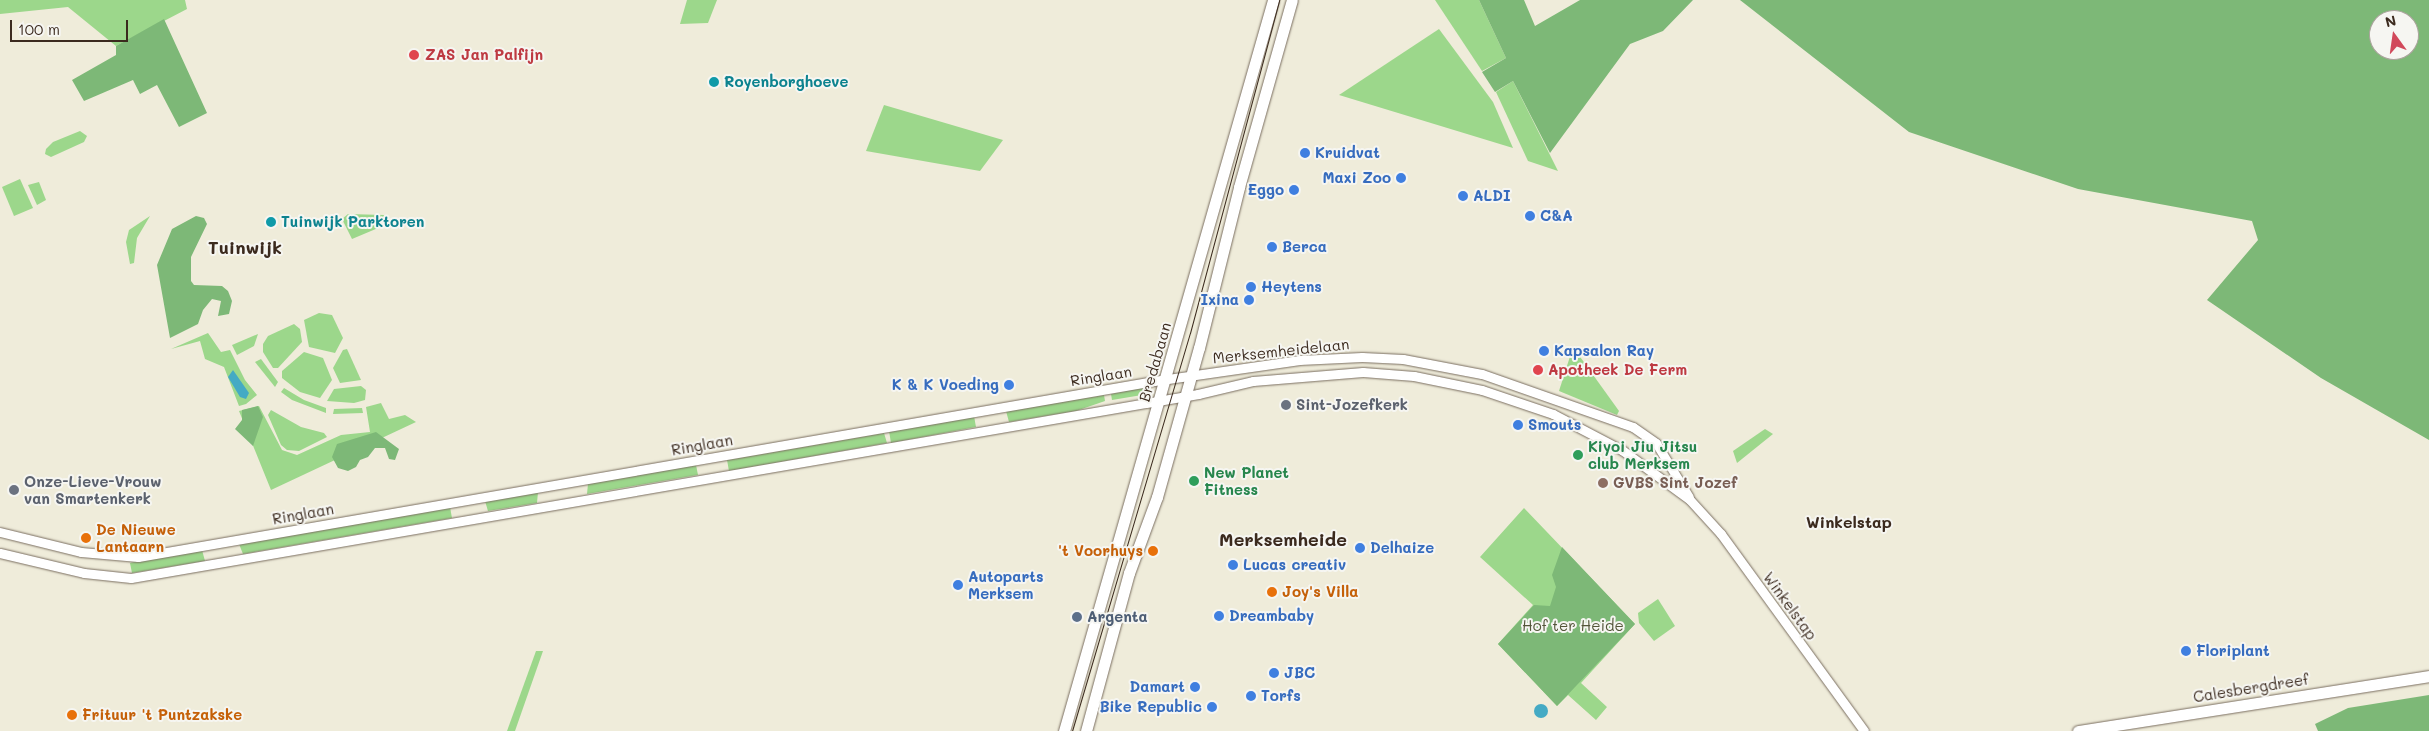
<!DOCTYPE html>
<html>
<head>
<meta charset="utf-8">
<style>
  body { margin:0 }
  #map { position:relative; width:2429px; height:731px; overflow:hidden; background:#efecda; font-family:Mali,sans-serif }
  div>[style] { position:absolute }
  .green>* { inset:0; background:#9cd78b }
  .forest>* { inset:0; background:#7db877 }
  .water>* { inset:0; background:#44aac4 }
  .round { border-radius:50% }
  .roads { filter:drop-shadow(0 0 1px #7a6e60) drop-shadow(0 0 1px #7a6e60) }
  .minor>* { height:9px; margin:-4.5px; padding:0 4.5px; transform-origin:4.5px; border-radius:4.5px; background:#fff }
  .major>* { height:11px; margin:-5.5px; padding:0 5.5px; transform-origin:5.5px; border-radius:5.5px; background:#fff }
  .tram>* { height:1px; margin:-0.5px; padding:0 0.5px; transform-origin:0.5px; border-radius:0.5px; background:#3b2a1e }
  .dots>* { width:14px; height:14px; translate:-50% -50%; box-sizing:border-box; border:2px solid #f6f6f2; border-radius:50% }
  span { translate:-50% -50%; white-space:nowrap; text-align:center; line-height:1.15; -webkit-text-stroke:4px #f6f6f2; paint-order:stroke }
  .health-label { font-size:15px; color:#be3a42; font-weight:700 }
  .left { translate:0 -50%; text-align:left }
  .culture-label { font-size:15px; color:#0d838f; font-weight:700 }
  .shop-label { font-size:15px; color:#366cbe; font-weight:700 }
  .right { translate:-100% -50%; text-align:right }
  .street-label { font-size:15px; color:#3b2a1e }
  .worship-label { font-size:15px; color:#5b616d; font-weight:700 }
  .leisure-label { font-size:15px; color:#27864d; font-weight:700 }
  .education-label { font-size:15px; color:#785e54; font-weight:700 }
  .food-label { font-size:15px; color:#c56008; font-weight:700 }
  .service-label { font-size:15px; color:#4e5e75; font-weight:700 }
  .park-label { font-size:15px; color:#535539 }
  .neighbourhood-label { font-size:16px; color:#3b2a1e; font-weight:700 }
  .quarter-label { font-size:18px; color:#3b2a1e; font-weight:700 }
  .north { position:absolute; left:2369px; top:10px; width:50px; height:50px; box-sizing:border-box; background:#f6f6f2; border:1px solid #aba49d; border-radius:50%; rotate:346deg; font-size:14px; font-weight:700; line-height:20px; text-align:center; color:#3b2a1e }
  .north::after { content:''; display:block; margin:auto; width:18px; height:22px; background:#d1495b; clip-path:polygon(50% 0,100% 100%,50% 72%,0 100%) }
  .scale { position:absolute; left:10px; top:20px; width:118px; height:22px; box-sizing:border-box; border:2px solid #3b2a1e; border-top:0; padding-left:6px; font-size:15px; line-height:18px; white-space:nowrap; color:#3b2a1e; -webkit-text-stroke:4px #f6f6f2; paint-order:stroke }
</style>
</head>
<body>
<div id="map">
  <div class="green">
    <i style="clip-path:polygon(0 0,185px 0,187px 9px,116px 46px,68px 7px,0 14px)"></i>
    <i style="clip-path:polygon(687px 0,717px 0,708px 23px,680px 24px)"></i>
    <i style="clip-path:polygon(1435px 0,1479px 0,1506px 58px,1482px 71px)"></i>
    <i style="clip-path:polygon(1439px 29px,1493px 102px,1513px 148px,1339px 95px)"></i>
    <i style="clip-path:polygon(1513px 81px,1558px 171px,1528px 161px,1496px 92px)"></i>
    <i style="clip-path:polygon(884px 105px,1003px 140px,980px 171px,866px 151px)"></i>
    <i style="clip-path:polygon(80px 131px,87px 136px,84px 142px,51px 157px,45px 154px,46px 149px,53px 142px)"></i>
    <i style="clip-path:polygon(20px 179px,33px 208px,14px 216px,2px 187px)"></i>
    <i style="clip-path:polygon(39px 182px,46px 200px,37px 205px,28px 185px)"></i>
    <i style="clip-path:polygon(348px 214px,384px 215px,390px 223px,352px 239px,342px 219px)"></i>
    <i style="clip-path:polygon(150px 216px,137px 238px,134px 263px,130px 264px,126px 242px,129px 230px)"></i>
    <i style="clip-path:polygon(319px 313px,332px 315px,343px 338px,335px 353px,309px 347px,304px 320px)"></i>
    <i style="clip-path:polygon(294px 324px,300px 329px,302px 342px,278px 368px,273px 368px,263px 352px,263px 344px,268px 336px)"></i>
    <i style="clip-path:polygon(208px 333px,221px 352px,230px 350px,245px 380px,257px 395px,246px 404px,239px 406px,224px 367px,205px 359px,200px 341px,171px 349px)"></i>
    <i style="clip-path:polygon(258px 334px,254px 346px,237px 355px,232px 345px)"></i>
    <i style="clip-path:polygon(1573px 347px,1619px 411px,1617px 415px,1559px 391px)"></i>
    <i style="clip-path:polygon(347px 349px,361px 380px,340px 383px,333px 368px,343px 350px)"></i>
    <i style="clip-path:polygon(304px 352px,323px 358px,332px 380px,320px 398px,300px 392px,282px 378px,282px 371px)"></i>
    <i style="clip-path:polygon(261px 359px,278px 382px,275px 387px,255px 362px)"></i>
    <i style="clip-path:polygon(361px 386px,366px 390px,365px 400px,354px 403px,327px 401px,334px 389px)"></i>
    <i style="clip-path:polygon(1145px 387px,1142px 395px,1112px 400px,1111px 394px)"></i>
    <i style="clip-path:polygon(284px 388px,304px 400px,326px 408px,326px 413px,292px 400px,281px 392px)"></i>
    <i style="clip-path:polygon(1104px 395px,1105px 401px,1076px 411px,1009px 422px,1006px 411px)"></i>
    <i style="clip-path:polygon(381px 403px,389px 419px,405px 415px,416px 422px,271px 490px,239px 411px,259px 406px,282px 450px,297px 455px,341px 435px,370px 432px,366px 407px)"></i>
    <i style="clip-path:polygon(362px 408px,363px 413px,333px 414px,334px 409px)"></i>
    <i style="clip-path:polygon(271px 410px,301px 427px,324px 433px,327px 437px,299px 451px,287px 450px,281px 445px,268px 415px)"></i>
    <i style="clip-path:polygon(974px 416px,976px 427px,891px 443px,889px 431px)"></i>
    <i style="clip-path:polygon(1765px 429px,1773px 434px,1737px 463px,1733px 451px)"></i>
    <i style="clip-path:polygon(884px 433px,887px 443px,729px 471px,727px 460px)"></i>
    <i style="clip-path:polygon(696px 465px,698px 475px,587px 494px,588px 484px)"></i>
    <i style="clip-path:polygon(538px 492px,537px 503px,488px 511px,485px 501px)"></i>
    <i style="clip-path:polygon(450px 507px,452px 518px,243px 554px,239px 544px)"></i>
    <i style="clip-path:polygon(1524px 508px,1635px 624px,1581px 683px,1607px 707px,1596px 720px,1568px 695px,1557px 706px,1498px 644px,1533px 605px,1480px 557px)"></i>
    <i style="clip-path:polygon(202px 550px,205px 561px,132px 573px,130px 563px,134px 562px)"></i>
    <i style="clip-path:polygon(1658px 599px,1675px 626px,1654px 641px,1639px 623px,1638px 613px)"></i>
    <i style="clip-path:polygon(536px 651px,543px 651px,515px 731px,507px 731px)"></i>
  </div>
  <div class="forest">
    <i style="clip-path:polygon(1479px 0,1524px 0,1535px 26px,1580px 0,1693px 0,1663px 31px,1630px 44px,1550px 153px,1513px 81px,1495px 92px,1482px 72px,1506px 58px)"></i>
    <i style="clip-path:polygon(evenodd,1740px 0,2429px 0,2429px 440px,2321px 378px,2207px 300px,2258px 240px,2252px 221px,2078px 189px,1909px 132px,1740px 0,2379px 20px,2409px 20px,2409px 50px,2379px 50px,2379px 20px)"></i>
    <i style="clip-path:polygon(164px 19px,207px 113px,179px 127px,157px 85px,140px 94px,133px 80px,84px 101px,72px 80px,116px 55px,116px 46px)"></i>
    <i style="clip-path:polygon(196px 216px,204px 218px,207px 224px,191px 257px,191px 281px,194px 285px,222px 286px,228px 291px,232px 301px,229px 314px,218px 316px,221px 301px,212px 299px,203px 310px,198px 324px,170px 338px,157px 265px,172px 229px)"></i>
    <i style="clip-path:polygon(258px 406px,263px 417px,253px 446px,235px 429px,242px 420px,242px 410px)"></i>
    <i style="clip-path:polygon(376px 432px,399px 449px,395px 460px,389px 459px,385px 448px,375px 448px,368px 457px,360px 460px,356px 467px,348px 471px,338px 468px,332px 457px,337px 444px)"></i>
    <i style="clip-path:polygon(1562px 547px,1635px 624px,1557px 706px,1498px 644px,1534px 605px,1550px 606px,1556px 587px,1552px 575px)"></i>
    <i style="clip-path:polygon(2429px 695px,2429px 731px,2318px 731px,2315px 724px,2348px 708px)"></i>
  </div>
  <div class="water">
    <i style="clip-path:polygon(233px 370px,249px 393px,246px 399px,240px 397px,228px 377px)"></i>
    <i class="round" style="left:1534px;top:704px;width:14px;height:14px"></i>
  </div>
  <div class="roads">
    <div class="minor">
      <i style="left:0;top:532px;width:83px;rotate:13.9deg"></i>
      <i style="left:81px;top:552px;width:57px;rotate:5deg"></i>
      <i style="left:138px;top:557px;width:1031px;rotate:-9.83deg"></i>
      <i style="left:1154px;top:381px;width:147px;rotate:-8.2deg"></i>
      <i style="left:1299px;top:360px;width:63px;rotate:-2.7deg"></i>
      <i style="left:1362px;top:357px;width:41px;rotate:2.8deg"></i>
      <i style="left:1403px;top:359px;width:80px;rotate:10.8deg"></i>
      <i style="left:1482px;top:374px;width:160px;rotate:19.3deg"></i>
      <i style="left:1633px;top:427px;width:28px;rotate:35deg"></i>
      <i style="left:1656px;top:443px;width:63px;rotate:58.6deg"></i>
      <i style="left:0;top:553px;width:86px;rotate:13.4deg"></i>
      <i style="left:84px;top:573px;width:47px;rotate:6.1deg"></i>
      <i style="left:131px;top:578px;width:1083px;rotate:-9.78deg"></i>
      <i style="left:1198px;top:394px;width:57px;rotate:-13.3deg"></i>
      <i style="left:1253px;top:381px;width:110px;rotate:-4.7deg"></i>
      <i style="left:1363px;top:372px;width:51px;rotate:4.5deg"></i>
      <i style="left:1414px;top:376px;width:69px;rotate:11.6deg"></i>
      <i style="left:1482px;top:390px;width:75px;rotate:18.7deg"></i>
      <i style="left:1553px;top:414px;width:78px;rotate:27.6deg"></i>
      <i style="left:1622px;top:450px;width:84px;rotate:36.3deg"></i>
      <i style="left:1690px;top:500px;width:46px;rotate:47.6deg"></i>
      <i style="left:1721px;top:534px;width:243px;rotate:54deg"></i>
    </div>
    <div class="major">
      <i style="left:1064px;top:731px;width:760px;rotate:-74.04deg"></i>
      <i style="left:1086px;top:731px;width:164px;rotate:-74.8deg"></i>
      <i style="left:1129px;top:573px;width:81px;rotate:-69.8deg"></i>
      <i style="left:1157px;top:497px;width:155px;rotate:-74.3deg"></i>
      <i style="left:1199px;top:348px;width:166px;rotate:-76deg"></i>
      <i style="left:1239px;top:187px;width:194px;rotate:-74.2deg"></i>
      <i style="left:2078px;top:731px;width:355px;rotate:-8.9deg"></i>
    </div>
  </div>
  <div class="tram">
    <i style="left:1072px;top:731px;width:415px;rotate:-73.5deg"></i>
    <i style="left:1190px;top:333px;width:345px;rotate:-75deg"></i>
  </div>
  <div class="dots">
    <i style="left:414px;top:55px;background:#e0444e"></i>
    <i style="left:714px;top:82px;background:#0f9aa8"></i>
    <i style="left:1305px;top:153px;background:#3f7fe0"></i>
    <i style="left:1401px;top:178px;background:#3f7fe0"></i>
    <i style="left:1294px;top:190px;background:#3f7fe0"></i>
    <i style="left:1463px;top:196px;background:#3f7fe0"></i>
    <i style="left:1530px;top:216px;background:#3f7fe0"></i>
    <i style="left:271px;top:222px;background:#0f9aa8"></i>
    <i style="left:1272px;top:247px;background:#3f7fe0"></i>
    <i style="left:1251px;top:287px;background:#3f7fe0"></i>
    <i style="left:1249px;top:300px;background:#3f7fe0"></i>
    <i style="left:1544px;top:351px;background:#3f7fe0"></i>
    <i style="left:1538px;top:370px;background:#e0444e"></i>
    <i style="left:1009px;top:385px;background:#3f7fe0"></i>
    <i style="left:1286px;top:405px;background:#6b7280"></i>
    <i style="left:1518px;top:425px;background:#3f7fe0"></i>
    <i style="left:1578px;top:455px;background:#2e9e5b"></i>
    <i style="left:1194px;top:481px;background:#2e9e5b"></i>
    <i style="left:1603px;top:483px;background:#8d6e63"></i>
    <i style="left:14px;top:490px;background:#6b7280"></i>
    <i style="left:86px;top:538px;background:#e8710a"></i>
    <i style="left:1360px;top:548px;background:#3f7fe0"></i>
    <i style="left:1153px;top:551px;background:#e8710a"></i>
    <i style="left:1233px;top:565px;background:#3f7fe0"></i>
    <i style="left:958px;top:585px;background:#3f7fe0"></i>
    <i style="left:1272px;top:592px;background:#e8710a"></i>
    <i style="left:1219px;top:616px;background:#3f7fe0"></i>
    <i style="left:1077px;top:617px;background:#5c6f8a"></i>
    <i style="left:2186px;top:651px;background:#3f7fe0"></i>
    <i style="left:1274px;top:673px;background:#3f7fe0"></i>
    <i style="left:1195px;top:687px;background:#3f7fe0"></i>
    <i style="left:1251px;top:696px;background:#3f7fe0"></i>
    <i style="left:1212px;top:707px;background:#3f7fe0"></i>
    <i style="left:72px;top:715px;background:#e8710a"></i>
  </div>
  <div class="health-label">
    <span class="left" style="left:425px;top:55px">ZAS Jan Palfijn</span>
    <span class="left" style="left:1548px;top:370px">Apotheek De Ferm</span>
  </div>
  <div class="culture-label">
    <span class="left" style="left:724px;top:82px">Royenborghoeve</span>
    <span class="left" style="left:281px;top:222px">Tuinwijk Parktoren</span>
  </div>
  <div class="shop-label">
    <span class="left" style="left:1315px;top:153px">Kruidvat</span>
    <span class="right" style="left:1391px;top:178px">Maxi Zoo</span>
    <span class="right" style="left:1284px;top:190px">Eggo</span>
    <span class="left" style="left:1473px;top:196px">ALDI</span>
    <span class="left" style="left:1540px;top:216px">C&amp;A</span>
    <span class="left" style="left:1282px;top:247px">Berca</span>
    <span class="left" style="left:1261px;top:287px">Heytens</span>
    <span class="right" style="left:1239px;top:300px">Ixina</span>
    <span class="left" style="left:1554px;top:351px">Kapsalon Ray</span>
    <span class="right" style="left:999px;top:385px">K &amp; K Voeding</span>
    <span class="left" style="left:1528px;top:425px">Smouts</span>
    <span class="left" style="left:1370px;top:548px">Delhaize</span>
    <span class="left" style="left:1243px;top:565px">Lucas creativ</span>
    <span class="left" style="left:968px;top:585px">Autoparts<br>Merksem</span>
    <span class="left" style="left:1229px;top:616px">Dreambaby</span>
    <span class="left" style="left:2196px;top:651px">Floriplant</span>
    <span class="left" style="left:1284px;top:673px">JBC</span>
    <span class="right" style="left:1185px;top:687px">Damart</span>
    <span class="left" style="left:1261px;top:696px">Torfs</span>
    <span class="right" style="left:1202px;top:707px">Bike Republic</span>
  </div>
  <div class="street-label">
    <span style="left:1281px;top:351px;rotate:-6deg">Merksemheidelaan</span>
    <span style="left:1155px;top:362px;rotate:-74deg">Bredabaan</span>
    <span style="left:1101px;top:376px;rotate:-9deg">Ringlaan</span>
    <span style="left:702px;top:445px;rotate:-10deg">Ringlaan</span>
    <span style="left:303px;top:514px;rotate:-10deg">Ringlaan</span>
    <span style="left:1790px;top:606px;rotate:54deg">Winkelstap</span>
    <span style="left:2251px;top:688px;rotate:-9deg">Calesbergdreef</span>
  </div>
  <div class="worship-label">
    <span class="left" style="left:1296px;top:405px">Sint-Jozefkerk</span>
    <span class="left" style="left:24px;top:490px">Onze-Lieve-Vrouw<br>van Smartenkerk</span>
  </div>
  <div class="leisure-label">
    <span class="left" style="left:1588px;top:455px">Kiyoi Jiu Jitsu<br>club Merksem</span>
    <span class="left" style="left:1204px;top:481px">New Planet<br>Fitness</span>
  </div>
  <div class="education-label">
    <span class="left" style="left:1613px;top:483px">GVBS Sint Jozef</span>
  </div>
  <div class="food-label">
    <span class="left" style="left:96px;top:538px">De Nieuwe<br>Lantaarn</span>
    <span class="right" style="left:1143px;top:551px">'t Voorhuys</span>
    <span class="left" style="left:1282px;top:592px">Joy's Villa</span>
    <span class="left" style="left:82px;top:715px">Frituur 't Puntzakske</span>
  </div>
  <div class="service-label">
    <span class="left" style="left:1087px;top:617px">Argenta</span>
  </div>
  <div class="park-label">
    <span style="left:1573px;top:626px">Hof ter Heide</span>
  </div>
  <div class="neighbourhood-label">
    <span style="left:1849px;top:522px">Winkelstap</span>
  </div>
  <div class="quarter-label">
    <span style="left:245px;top:247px">Tuinwijk</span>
    <span style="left:1283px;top:539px">Merksemheide</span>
  </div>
  <div class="north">N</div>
  <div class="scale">100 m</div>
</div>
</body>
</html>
